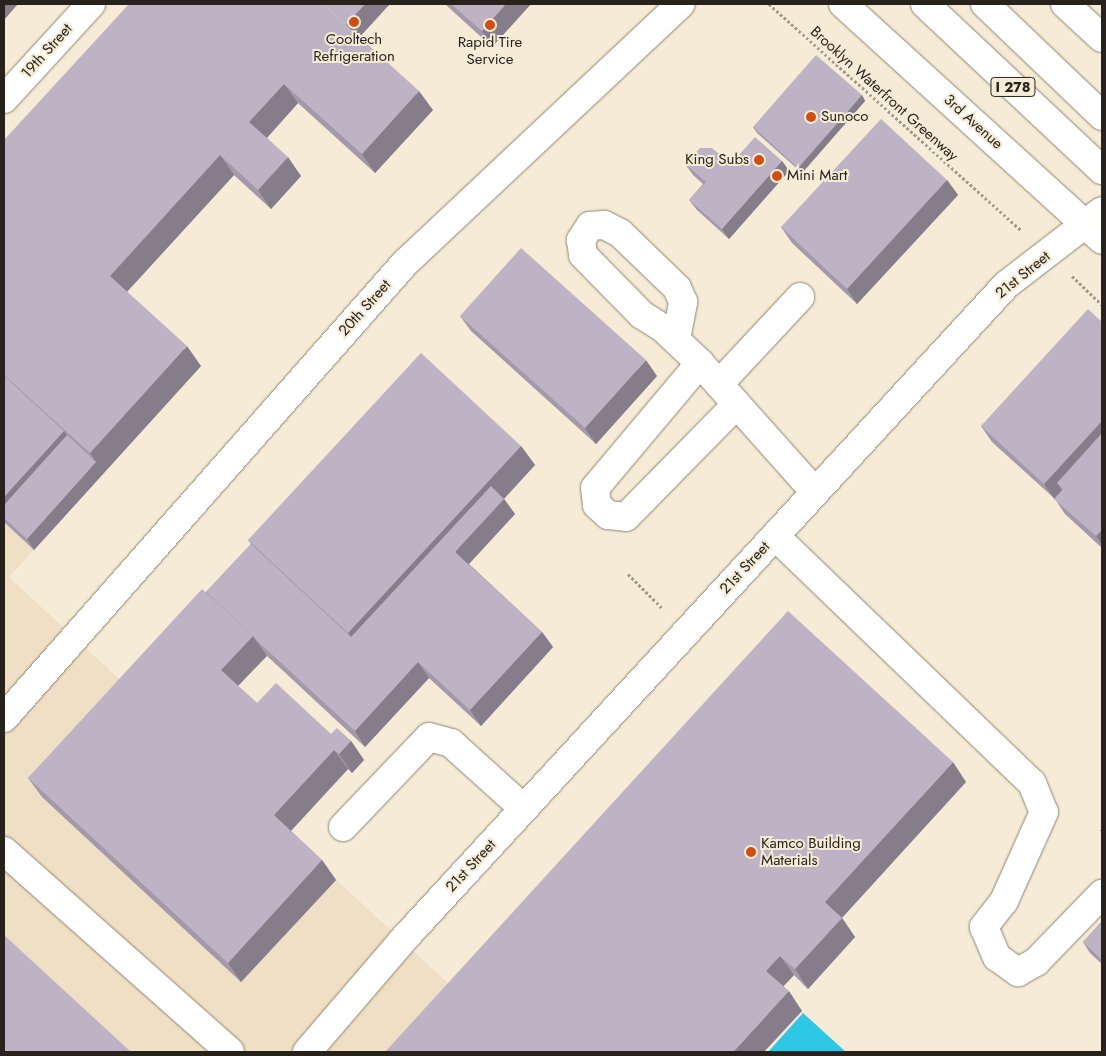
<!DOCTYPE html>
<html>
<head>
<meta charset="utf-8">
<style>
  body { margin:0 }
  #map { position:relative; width:1106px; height:1056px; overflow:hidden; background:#f6ebd6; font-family:Jost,sans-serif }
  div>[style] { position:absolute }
  .built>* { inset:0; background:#efe0c5 }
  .water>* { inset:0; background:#2fc7e6 }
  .path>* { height:3px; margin-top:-1.5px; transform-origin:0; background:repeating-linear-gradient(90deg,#a09889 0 2.5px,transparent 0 5px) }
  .roads { filter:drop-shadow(0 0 1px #8f8572) drop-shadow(0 0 1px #8f8572) }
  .minor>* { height:28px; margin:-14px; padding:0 14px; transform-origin:14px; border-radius:14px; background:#fff }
  .major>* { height:28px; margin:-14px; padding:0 14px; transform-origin:14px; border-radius:14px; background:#fff }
  .highway>* { height:28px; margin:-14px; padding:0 14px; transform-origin:14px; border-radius:14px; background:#fff }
  .bridges { filter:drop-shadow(0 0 1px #8f8572) drop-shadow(0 0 1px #8f8572) }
  .highway-bridge>* { height:28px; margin:-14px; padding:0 14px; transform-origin:14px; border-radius:14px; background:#fff }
  .wall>* { inset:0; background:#a399a9 }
  .shaded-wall>* { inset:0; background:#857d8a }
  .building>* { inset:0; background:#beb2c5 }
  .dots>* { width:14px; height:14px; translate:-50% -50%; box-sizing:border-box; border:2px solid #f6ebd6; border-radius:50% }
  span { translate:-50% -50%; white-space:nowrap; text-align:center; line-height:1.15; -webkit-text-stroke:4px #f6ebd6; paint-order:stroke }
  .shield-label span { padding:1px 4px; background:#f6ebd6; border:1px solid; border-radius:4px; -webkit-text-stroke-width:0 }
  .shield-label { font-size:14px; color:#27231c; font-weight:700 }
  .poi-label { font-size:15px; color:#27231c }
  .left { translate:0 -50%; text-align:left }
  .right { translate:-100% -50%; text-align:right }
  .street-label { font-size:15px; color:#27231c }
  .frame { position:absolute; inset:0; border:5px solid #27231c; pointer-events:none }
</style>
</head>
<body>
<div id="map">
  <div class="built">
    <i style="clip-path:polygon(4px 522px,34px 550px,9px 577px,465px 999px,417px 1052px,4px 1052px)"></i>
  </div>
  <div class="water">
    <i style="clip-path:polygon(803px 1013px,846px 1052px,768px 1052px)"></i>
  </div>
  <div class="path">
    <i style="left:769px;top:4px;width:338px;rotate:41.9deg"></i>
    <i style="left:1072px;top:276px;width:42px;rotate:44deg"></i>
    <i style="left:628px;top:574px;width:49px;rotate:45deg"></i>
    <i style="left:1101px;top:829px;width:1px;rotate:45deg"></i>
  </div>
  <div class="roads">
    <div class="minor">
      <i style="left:4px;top:99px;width:129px;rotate:-47.5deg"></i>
      <i style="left:676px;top:339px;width:38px;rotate:-79deg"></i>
      <i style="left:683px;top:302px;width:15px;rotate:-113deg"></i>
      <i style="left:677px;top:288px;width:79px;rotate:-136deg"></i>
      <i style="left:620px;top:233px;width:18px;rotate:-153deg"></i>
      <i style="left:604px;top:225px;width:14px;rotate:176deg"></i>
      <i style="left:590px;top:226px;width:17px;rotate:123deg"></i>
      <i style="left:581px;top:240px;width:15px;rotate:82deg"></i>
      <i style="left:583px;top:255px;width:84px;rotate:45.5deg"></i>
      <i style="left:642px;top:315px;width:25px;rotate:32deg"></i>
      <i style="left:663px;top:328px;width:51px;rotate:43.4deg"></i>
      <i style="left:700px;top:363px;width:173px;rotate:48.3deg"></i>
      <i style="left:700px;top:363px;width:163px;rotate:130deg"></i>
      <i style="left:595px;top:488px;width:17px;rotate:83deg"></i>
      <i style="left:597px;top:505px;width:15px;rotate:42deg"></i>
      <i style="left:608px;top:515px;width:18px;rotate:6deg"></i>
      <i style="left:626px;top:517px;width:158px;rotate:-45.5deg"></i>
      <i style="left:719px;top:384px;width:119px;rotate:-47deg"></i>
      <i style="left:775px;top:536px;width:356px;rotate:43.9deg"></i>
      <i style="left:1032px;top:783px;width:31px;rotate:68deg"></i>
      <i style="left:1044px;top:812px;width:98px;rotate:114.2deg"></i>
      <i style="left:1004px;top:901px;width:33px;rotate:128deg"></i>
      <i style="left:984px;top:927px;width:33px;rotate:67deg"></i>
      <i style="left:997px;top:957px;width:26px;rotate:36deg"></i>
      <i style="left:1018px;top:972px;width:21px;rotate:-29deg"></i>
      <i style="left:1036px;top:962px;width:95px;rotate:-45.9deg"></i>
      <i style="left:4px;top:718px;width:606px;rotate:-48.61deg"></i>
      <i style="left:405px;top:263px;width:378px;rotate:-43.2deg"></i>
      <i style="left:343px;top:827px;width:124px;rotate:-46.3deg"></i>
      <i style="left:429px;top:737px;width:23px;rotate:15deg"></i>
      <i style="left:451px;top:743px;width:98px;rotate:42.1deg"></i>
      <i style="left:4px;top:851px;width:302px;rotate:41.6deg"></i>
      <i style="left:307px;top:1052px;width:146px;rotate:-49.4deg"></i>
      <i style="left:402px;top:941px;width:892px;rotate:-47.36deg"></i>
      <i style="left:1006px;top:285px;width:121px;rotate:-37.6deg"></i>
    </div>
    <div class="major">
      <i style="left:843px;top:4px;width:350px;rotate:42.3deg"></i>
    </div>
    <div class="highway">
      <i style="left:985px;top:4px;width:162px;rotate:43.7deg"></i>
      <i style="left:1065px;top:4px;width:50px;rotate:42.6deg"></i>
    </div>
  </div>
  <div class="bridges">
    <div class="highway-bridge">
      <i style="left:925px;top:4px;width:243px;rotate:43.2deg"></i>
    </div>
  </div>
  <div class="wall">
    <i style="clip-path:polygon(445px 4px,531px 4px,492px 47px)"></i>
    <i style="clip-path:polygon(360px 37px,433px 110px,375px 173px,298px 103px,267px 138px,301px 176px,271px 209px,234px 175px,127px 292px,201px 366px,34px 550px,4px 522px,4px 140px)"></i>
    <i style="clip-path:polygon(862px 95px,865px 101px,802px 173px,757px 133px,753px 127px)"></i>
    <i style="clip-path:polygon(782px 161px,789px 171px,729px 239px,697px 210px,689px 200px,703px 184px,693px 175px,685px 164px,731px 164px)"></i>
    <i style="clip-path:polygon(947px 180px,958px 195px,857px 304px,792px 243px,781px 227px)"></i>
    <i style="clip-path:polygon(460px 316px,657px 376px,596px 444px,471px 331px)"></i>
    <i style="clip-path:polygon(1102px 322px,1102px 548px,1065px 514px,1055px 499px,992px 442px,981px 426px)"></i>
    <i style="clip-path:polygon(521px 446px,535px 465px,504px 499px,515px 514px,469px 564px,542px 632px,553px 647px,481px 726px,429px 678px,365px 747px,266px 655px,238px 686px,257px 703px,331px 734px,351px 741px,364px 760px,352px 773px,348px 769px,291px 831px,322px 860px,336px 880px,241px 982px,42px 797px,28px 778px,206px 592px,251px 544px,248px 540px)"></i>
    <i style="clip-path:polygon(966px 782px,842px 918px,855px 937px,808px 989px,794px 975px,783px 986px,802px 1011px,385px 1052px)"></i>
    <i style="clip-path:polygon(1102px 921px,1102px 964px,1090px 953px,1083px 942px)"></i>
  </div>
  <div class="shaded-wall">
    <i style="clip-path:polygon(4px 4px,18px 4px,4px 20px)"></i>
    <i style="clip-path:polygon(365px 4px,390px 4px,356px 41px,345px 25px)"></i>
    <i style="clip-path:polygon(506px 4px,531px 4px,492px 47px,482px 31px)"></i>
    <i style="clip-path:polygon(284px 84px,298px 103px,263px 142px,249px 122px)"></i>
    <i style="clip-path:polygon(419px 91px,433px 110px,375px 173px,362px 154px)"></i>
    <i style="clip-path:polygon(862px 95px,865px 101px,802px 173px,798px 168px)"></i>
    <i style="clip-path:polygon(220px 155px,234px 175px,123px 296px,110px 276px)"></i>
    <i style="clip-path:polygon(288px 157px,301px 176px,271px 209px,258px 190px)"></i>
    <i style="clip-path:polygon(782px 161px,789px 171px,729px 239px,722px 229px)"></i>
    <i style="clip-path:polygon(947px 180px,958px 195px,857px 304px,847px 289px)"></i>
    <i style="clip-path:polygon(187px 346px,201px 366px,34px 550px,27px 539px,96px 462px,90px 453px)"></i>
    <i style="clip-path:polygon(646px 360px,657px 376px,596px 444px,585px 428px)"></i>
    <i style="clip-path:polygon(1102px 421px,1102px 448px,1057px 483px,1063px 492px,1055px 500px,1044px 484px)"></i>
    <i style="clip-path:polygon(64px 431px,75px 446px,4px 518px,4px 497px)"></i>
    <i style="clip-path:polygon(521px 446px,535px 465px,362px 652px,348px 633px)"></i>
    <i style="clip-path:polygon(504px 499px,515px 514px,466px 567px,455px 552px)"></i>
    <i style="clip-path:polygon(1102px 530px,1102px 545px,1096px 536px)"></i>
    <i style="clip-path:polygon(542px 632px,553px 647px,481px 726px,470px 710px)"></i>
    <i style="clip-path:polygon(253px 636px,267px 656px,235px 689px,221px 670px)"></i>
    <i style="clip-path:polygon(418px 662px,429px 678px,365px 747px,355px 731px)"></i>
    <i style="clip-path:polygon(351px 741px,364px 760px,352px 773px,339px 754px)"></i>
    <i style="clip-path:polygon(334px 750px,348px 769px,287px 835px,274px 815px)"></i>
    <i style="clip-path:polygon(953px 762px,966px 782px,838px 922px,825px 902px)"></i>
    <i style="clip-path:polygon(322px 860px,336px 880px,241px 982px,228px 963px)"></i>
    <i style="clip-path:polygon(842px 918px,855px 937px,808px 989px,795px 969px)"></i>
    <i style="clip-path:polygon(780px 956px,794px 975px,780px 990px,766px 971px)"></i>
    <i style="clip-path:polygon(789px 991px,802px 1011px,764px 1052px,733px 1052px)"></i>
  </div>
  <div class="building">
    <i style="clip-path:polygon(129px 4px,323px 4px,419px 91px,362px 154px,284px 84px,249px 122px,288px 157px,258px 190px,220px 155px,110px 276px,187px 346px,90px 453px,4px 375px,4px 140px)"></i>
    <i style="clip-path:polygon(323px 4px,365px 4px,346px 25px)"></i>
    <i style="clip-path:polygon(451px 4px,506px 4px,482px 31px)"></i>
    <i style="clip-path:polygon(816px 55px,862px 95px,798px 168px,753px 127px)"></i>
    <i style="clip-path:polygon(881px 119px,947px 180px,847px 289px,781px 227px)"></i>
    <i style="clip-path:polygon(755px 137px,782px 161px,722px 229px,689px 200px,706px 182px,685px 164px,700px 148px,712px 148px,731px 164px)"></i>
    <i style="clip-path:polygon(521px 248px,646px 360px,585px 428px,460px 316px)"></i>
    <i style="clip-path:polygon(1088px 309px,1102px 322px,1102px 421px,1044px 484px,981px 426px)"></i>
    <i style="clip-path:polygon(421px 353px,521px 446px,348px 633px,248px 540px)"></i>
    <i style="clip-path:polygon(4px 376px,64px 431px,4px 497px)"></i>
    <i style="clip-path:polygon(1102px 433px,1102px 530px,1096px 536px,1054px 499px,1063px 489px,1057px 483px)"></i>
    <i style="clip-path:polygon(67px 435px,96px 462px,27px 539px,4px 518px,4px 505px)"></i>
    <i style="clip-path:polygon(491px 486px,504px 499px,455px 552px,542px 632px,470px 710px,418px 662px,355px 731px,256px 640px,253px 636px,206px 592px,251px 544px,351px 637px)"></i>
    <i style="clip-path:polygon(202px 589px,253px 636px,221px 670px,257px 703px,276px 683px,331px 734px,337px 728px,351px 741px,339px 754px,334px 750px,274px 815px,322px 860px,228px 963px,28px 778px)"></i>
    <i style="clip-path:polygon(788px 611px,953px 762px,825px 902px,842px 918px,795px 969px,780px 956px,766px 971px,789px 991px,733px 1052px,385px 1052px)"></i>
    <i style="clip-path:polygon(1102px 921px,1102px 960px,1083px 942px)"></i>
    <i style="clip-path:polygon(4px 935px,131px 1052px,4px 1052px)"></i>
  </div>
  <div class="dots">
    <i style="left:354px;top:22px;background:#d34d13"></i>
    <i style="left:490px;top:25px;background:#d34d13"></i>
    <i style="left:811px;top:117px;background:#d34d13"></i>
    <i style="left:759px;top:160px;background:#d34d13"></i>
    <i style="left:777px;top:176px;background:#d34d13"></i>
    <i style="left:751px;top:852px;background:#d34d13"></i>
  </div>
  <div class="shield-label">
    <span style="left:1013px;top:87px">I 278</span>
  </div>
  <div class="poi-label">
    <span style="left:354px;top:48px">Cooltech<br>Refrigeration</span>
    <span style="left:490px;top:51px">Rapid Tire<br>Service</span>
    <span class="left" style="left:821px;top:117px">Sunoco</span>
    <span class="right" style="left:749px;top:160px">King Subs</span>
    <span class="left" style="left:787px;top:176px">Mini Mart</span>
    <span class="left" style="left:761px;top:852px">Kamco Building<br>Materials</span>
  </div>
  <div class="street-label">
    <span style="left:47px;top:51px;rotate:-48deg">19th Street</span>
    <span style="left:884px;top:94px;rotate:42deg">Brooklyn Waterfront Greenway</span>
    <span style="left:973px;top:122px;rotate:42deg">3rd Avenue</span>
    <span style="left:1023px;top:275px;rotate:-39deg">21st Street</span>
    <span style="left:365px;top:308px;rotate:-48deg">20th Street</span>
    <span style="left:745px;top:568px;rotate:-47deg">21st Street</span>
    <span style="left:471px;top:866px;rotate:-47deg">21st Street</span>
  </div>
  <div class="frame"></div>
</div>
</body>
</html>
